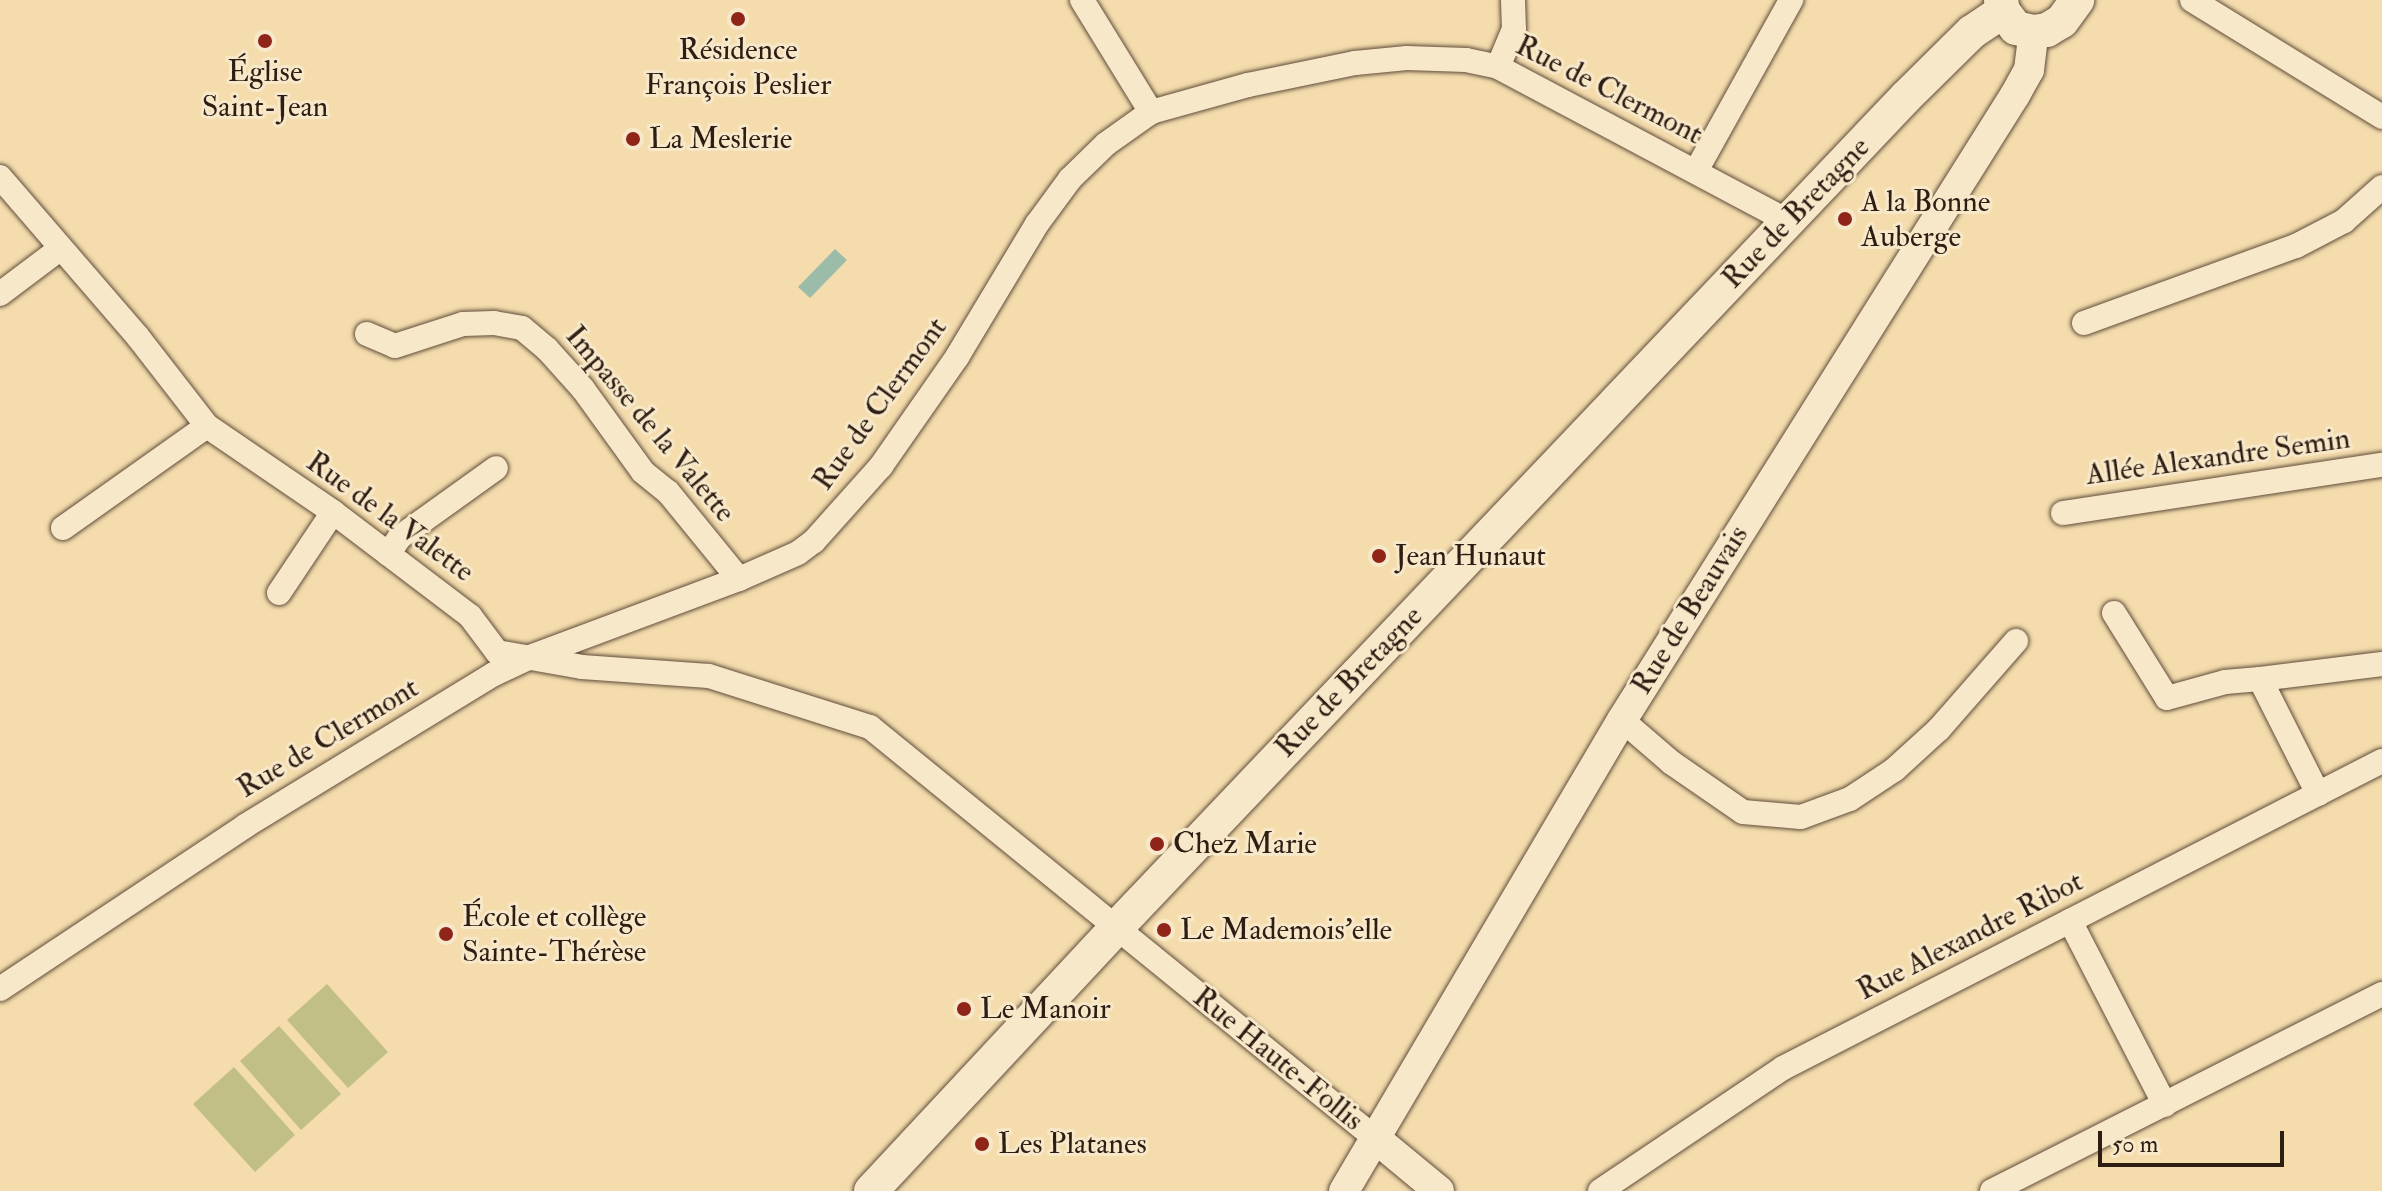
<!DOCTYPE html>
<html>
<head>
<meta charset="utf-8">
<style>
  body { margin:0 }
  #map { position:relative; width:2382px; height:1191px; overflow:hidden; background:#f4dcad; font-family:"IM FELL Double Pica",serif }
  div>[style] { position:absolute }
  .green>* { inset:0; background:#c1bf86 }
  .water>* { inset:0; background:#9cbcaa }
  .roads { filter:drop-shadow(0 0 2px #604d3a) drop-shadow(0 0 2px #604d3a) }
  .minor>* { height:24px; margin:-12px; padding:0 12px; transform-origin:12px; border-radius:12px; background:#f8e8ca }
  .tertiary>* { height:30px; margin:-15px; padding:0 15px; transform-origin:15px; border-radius:15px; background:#f8e8ca }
  .secondary>* { height:34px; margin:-17px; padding:0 17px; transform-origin:17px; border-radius:17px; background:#f8e8ca }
  .dots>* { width:22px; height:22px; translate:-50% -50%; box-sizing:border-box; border:4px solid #f8e8ca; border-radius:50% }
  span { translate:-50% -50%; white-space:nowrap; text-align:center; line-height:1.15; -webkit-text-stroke:6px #f8e8ca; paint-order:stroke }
  .poi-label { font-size:30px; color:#2e1d13 }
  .left { translate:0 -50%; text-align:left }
  .street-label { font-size:30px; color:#2e1d13 }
  .scale { position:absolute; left:2098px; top:1131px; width:186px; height:36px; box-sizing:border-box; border:4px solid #2e1d13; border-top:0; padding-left:10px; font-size:24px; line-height:28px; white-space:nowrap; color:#2e1d13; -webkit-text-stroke:6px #f8e8ca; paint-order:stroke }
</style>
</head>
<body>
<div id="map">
  <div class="green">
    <i style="clip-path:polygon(327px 984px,388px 1052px,348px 1088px,287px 1020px)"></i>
    <i style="clip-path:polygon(279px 1026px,341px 1094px,301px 1130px,240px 1061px)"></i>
    <i style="clip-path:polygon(234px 1067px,295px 1135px,255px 1172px,193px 1104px)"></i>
  </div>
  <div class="water">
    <i style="clip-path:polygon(835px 249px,847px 260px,810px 298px,798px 287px)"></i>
  </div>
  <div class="roads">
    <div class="minor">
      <i style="left:1082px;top:0;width:132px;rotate:58.4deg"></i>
      <i style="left:2192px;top:0;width:223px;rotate:31.6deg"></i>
      <i style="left:1498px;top:67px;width:41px;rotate:-67.2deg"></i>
      <i style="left:1514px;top:29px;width:29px;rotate:-92deg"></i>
      <i style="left:1696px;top:171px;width:196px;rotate:-60.9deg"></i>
      <i style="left:0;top:177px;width:211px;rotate:49.2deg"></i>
      <i style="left:138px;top:337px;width:113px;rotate:52.2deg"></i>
      <i style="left:207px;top:426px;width:153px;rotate:34.3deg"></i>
      <i style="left:333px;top:512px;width:172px;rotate:37.2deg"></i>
      <i style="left:470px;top:616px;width:45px;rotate:53.1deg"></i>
      <i style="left:497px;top:652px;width:86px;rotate:10deg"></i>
      <i style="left:582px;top:667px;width:127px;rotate:4.1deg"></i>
      <i style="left:709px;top:676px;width:169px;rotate:17.6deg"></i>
      <i style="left:870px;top:727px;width:651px;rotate:39.14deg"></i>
      <i style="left:0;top:294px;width:76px;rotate:-37deg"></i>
      <i style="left:2084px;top:323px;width:226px;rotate:-20deg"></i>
      <i style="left:2296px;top:246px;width:54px;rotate:-27.5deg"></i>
      <i style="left:2344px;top:221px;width:51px;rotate:-41.8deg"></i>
      <i style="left:367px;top:334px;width:30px;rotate:23deg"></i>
      <i style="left:395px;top:346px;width:71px;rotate:-17.9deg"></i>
      <i style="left:463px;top:324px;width:31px;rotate:-2deg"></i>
      <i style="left:494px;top:323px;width:28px;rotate:10deg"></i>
      <i style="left:522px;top:328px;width:33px;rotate:40deg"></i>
      <i style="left:547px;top:349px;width:54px;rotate:48deg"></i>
      <i style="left:583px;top:389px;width:102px;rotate:54.1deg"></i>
      <i style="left:643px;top:472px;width:32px;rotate:39deg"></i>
      <i style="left:668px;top:492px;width:112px;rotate:50.8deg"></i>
      <i style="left:2063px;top:513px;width:323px;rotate:-8.6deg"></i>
      <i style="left:63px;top:528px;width:176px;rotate:-35.3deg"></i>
      <i style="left:388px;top:554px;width:21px;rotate:-55deg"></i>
      <i style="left:400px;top:537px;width:118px;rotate:-35.7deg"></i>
      <i style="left:279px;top:593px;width:97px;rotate:-56.3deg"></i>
      <i style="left:2114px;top:613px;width:100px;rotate:58.1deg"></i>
      <i style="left:2167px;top:698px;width:60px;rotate:-15.4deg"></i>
      <i style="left:2225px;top:682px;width:35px;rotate:-5deg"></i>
      <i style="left:2260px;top:679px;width:129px;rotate:63.2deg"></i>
      <i style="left:2260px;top:679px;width:123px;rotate:-7deg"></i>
      <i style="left:1622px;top:720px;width:66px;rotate:40.7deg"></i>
      <i style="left:1672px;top:763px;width:86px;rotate:34.6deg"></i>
      <i style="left:1743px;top:812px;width:58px;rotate:4.9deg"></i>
      <i style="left:1801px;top:817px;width:52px;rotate:-20.2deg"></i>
      <i style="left:1850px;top:799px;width:53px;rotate:-33.4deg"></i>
      <i style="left:1894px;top:770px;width:61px;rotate:-42.3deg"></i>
      <i style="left:1939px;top:729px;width:117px;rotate:-48.8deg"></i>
      <i style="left:2070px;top:921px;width:207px;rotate:62.7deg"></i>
      <i style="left:0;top:989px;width:294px;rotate:-33.6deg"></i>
      <i style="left:245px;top:826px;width:292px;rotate:-31.4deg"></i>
      <i style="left:494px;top:674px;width:40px;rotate:-25deg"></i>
      <i style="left:530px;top:657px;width:223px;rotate:-20.5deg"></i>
      <i style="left:739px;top:579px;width:64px;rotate:-23.8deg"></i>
      <i style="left:798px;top:553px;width:20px;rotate:-37deg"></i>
      <i style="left:814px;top:541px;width:101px;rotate:-48.2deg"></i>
      <i style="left:881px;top:466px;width:133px;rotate:-55.1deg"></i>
      <i style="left:957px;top:357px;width:155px;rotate:-59deg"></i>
      <i style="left:1037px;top:224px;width:56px;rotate:-53.7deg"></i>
      <i style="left:1070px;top:179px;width:50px;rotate:-44.2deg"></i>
      <i style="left:1106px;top:144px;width:55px;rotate:-35.4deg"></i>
      <i style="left:1151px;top:112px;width:101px;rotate:-15.6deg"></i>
      <i style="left:1248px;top:85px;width:109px;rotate:-11.6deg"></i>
      <i style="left:1355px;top:63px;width:52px;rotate:-5.5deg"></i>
      <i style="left:1407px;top:58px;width:59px;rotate:1.9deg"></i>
      <i style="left:1466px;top:60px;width:33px;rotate:12deg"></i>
      <i style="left:1498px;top:67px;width:328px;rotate:28deg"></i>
      <i style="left:1600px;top:1191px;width:220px;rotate:-33.9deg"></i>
      <i style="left:1783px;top:1068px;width:673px;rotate:-27.14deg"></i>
      <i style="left:1992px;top:1191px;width:437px;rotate:-26.8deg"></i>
    </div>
    <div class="tertiary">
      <i style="left:1375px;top:1138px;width:83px;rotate:39.6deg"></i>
      <i style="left:1344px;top:1191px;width:547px;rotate:-59.45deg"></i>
      <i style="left:1622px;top:720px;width:738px;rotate:-57.84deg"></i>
      <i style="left:2015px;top:95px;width:29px;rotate:-61deg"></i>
      <i style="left:2029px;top:70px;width:38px;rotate:-83deg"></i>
    </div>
    <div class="secondary">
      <i style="left:2001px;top:0;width:11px;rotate:80deg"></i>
      <i style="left:2003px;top:11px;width:21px;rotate:53deg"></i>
      <i style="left:2016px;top:28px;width:18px;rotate:13deg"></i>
      <i style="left:2034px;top:32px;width:13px;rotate:-9deg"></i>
      <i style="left:2047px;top:30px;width:17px;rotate:-31deg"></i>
      <i style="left:2062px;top:21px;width:26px;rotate:-54deg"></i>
      <i style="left:871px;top:1191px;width:361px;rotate:-47deg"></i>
      <i style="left:1117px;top:927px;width:1145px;rotate:-46.45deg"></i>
      <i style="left:1906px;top:97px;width:93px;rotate:-44.6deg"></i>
      <i style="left:1972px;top:32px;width:37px;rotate:-34deg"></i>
    </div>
  </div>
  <div class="dots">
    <i style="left:738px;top:19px;background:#8f2418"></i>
    <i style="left:265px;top:41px;background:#8f2418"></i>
    <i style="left:633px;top:139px;background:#8f2418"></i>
    <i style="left:1845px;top:219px;background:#8f2418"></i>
    <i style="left:1379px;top:556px;background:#8f2418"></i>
    <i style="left:1157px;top:844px;background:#8f2418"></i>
    <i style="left:1164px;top:930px;background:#8f2418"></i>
    <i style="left:446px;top:934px;background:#8f2418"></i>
    <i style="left:964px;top:1009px;background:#8f2418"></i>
    <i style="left:982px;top:1144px;background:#8f2418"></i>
  </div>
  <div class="poi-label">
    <span style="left:738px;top:67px">Résidence<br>François Peslier</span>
    <span style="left:265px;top:89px">Église<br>Saint-Jean</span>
    <span class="left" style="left:649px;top:139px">La Meslerie</span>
    <span class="left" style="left:1861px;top:219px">A la Bonne<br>Auberge</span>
    <span class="left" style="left:1395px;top:556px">Jean Hunaut</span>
    <span class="left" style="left:1173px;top:844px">Chez Marie</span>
    <span class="left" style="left:462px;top:934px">École et collège<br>Sainte-Thérèse</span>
    <span class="left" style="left:1180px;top:930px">Le Mademois'elle</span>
    <span class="left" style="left:980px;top:1009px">Le Manoir</span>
    <span class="left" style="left:998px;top:1144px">Les Platanes</span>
  </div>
  <div class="street-label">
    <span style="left:1609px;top:90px;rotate:27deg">Rue de Clermont</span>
    <span style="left:1796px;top:213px;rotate:-46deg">Rue de Bretagne</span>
    <span style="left:880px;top:404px;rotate:-54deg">Rue de Clermont</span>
    <span style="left:650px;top:424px;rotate:50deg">Impasse de la Valette</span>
    <span style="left:2218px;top:457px;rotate:-8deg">Allée Alexandre Semin</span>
    <span style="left:390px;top:517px;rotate:36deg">Rue de la Valette</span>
    <span style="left:1690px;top:610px;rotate:-58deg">Rue de Beauvais</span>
    <span style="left:1349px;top:682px;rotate:-46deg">Rue de Bretagne</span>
    <span style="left:328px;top:738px;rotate:-31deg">Rue de Clermont</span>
    <span style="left:1970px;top:936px;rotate:-27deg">Rue Alexandre Ribot</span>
    <span style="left:1278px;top:1059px;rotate:39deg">Rue Haute-Follis</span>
  </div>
  <div class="scale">50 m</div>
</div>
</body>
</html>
